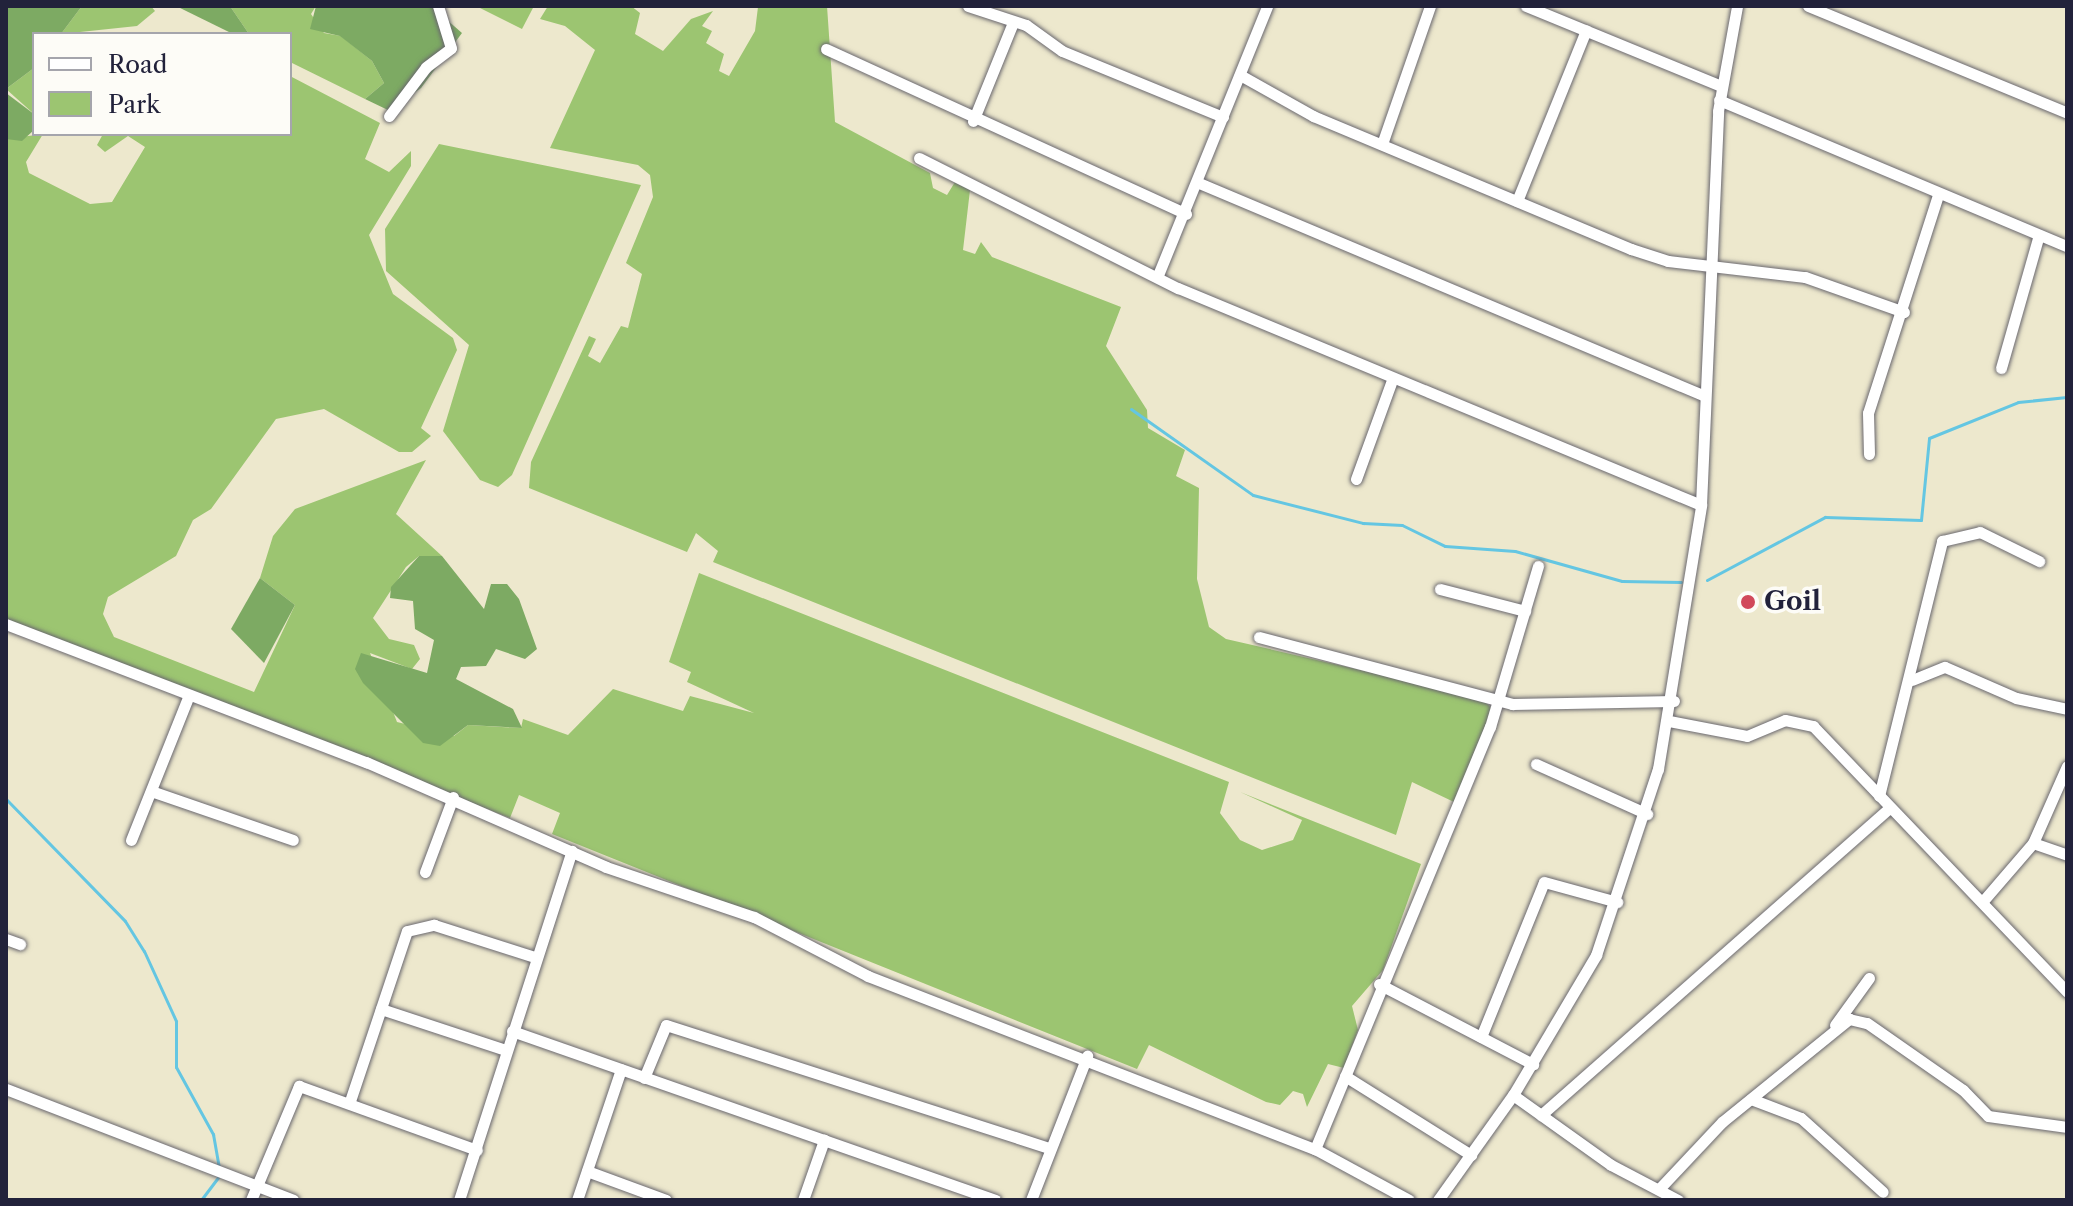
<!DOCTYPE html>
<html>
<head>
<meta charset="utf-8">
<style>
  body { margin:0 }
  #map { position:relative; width:2073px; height:1206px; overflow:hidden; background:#ede8cd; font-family:"Libre Caslon Text",serif }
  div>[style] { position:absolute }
  .green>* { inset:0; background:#9cc571 }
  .forest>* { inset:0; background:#7daa63 }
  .stream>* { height:3px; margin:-1.5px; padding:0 1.5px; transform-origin:1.5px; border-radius:1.5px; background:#64c6e2 }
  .roads { filter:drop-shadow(0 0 2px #69676e) drop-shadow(0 0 2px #69676e) }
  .minor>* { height:11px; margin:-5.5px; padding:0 5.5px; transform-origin:5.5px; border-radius:5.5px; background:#fff }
  .dots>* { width:22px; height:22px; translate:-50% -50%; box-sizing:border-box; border:4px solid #fdfcf7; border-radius:50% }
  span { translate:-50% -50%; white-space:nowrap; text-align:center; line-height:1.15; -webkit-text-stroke:7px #fdfcf7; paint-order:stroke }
  .poi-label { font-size:26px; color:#22223b; font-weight:700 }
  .left { translate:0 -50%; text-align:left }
  .frame { position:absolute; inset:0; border:8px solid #22223b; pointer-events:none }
  .legend { position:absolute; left:32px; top:32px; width:260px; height:104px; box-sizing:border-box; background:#fdfcf7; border:2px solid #a5a5ac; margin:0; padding:10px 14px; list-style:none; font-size:24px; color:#22223b }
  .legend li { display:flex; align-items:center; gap:16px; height:40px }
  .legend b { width:40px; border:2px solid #a5a5ac }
</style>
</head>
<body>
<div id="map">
  <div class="green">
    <i style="clip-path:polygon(82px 6px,151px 6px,155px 11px,137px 26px,61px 34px)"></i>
    <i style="clip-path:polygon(230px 6px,316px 6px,311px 14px,324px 33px,341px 36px,372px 61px,384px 83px,365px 99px,290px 62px,290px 34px,249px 34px)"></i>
    <i style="clip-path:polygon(476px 6px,534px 6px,522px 29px)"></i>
    <i style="clip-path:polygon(548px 6px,631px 6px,640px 13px,635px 34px,663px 51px,691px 19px,713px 11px,702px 26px,712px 31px,706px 43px,724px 54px,719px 71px,729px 76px,755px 31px,758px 7px,740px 6px,827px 6px,835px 122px,930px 173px,933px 188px,947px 195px,955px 182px,970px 190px,963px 250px,975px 254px,981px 242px,992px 257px,1121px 307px,1106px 346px,1147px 410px,1148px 428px,1185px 450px,1176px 476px,1199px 488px,1197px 579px,1209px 627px,1226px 639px,1482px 698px,1492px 709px,1454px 802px,1412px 782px,1396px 835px,713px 562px,718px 551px,696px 533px,687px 552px,529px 488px,531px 462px,589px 336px,596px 339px,588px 356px,600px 363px,621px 326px,628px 328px,642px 274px,626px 263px,653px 197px,650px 175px,638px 165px,550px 148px,595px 50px,565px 26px,540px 19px)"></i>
    <i style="clip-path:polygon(34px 68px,34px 114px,6px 89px)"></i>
    <i style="clip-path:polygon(290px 76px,380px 123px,365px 159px,389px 172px,411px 151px,411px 166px,369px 235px,393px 294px,453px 338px,457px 350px,421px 428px,431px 436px,412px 452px,399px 452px,324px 409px,276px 419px,211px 509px,193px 520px,176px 556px,108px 597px,103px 614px,114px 637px,254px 692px,295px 605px,260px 578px,273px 536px,295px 509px,426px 460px,396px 514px,442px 556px,419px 556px,406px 567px,373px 618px,389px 639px,414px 645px,420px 659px,412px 669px,370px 653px,397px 722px,454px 736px,468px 725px,521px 728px,523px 719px,568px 735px,613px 689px,683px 711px,690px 696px,754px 713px,687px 682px,691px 672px,669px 662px,699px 573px,1229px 782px,1220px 813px,1240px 840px,1262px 850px,1293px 840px,1302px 820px,1240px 792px,1421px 864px,1383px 970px,1352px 1006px,1358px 1030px,1344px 1068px,1328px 1064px,1307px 1107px,1303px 1094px,1293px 1091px,1280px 1105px,1266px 1102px,1149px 1045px,1137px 1069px,552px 834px,560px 813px,519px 795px,510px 818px,6px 620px,6px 139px,43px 134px,26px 162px,29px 173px,90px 204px,112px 202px,145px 147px,128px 136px,105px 152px,97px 145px,103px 134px,290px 134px)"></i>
    <i style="clip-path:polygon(439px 144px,641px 185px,512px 475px,498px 487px,480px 480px,443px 431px,469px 345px,386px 271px,385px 229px)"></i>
  </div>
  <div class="forest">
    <i style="clip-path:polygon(6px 6px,132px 6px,82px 6px,61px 34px,34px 34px,34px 68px,6px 89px)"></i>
    <i style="clip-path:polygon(176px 6px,230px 6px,249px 34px,233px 34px)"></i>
    <i style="clip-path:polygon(316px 6px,431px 6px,462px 33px,421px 88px,390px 111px,365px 99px,384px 83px,372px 61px,340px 36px,310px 29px)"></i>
    <i style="clip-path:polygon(6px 93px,34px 114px,34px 130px,22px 141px,6px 139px)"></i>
    <i style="clip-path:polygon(419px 556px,442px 556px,484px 609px,491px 584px,507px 584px,519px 599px,537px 649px,525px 659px,496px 649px,486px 666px,461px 667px,456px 679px,513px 709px,522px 728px,468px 725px,440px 746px,423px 743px,363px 683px,355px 669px,361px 653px,427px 673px,434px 640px,415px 629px,413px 601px,390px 598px,391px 587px)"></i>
    <i style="clip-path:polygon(260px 578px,295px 605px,264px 663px,231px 629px)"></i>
  </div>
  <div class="stream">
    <i style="left:1131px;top:409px;width:149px;rotate:35.2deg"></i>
    <i style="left:1253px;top:495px;width:114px;rotate:14.3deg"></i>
    <i style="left:1363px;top:523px;width:39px;rotate:3deg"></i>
    <i style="left:1402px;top:525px;width:48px;rotate:26deg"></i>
    <i style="left:1445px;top:546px;width:70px;rotate:4.1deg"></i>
    <i style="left:1515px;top:551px;width:111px;rotate:15.7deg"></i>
    <i style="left:1622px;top:581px;width:59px;rotate:1deg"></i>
    <i style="left:1707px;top:580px;width:134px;rotate:-28.1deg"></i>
    <i style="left:1825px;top:517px;width:96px;rotate:1.8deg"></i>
    <i style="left:1921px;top:520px;width:82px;rotate:-84.4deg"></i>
    <i style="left:1929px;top:438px;width:96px;rotate:-22deg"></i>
    <i style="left:2018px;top:402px;width:49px;rotate:-5.8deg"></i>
    <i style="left:6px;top:799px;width:170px;rotate:45.7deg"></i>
    <i style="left:125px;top:921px;width:36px;rotate:58deg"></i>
    <i style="left:144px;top:951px;width:77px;rotate:65.4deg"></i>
    <i style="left:176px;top:1021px;width:46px;rotate:90deg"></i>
    <i style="left:176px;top:1067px;width:77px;rotate:61.1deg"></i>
    <i style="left:213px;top:1134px;width:35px;rotate:80deg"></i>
    <i style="left:201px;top:1200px;width:31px;rotate:-53deg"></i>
  </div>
  <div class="roads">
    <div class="minor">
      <i style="left:968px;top:6px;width:61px;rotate:18.1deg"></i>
      <i style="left:1026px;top:25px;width:44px;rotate:35.8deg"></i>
      <i style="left:1062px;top:51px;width:174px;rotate:22.3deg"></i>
      <i style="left:1526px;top:6px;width:211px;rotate:22.3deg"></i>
      <i style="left:1808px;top:6px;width:280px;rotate:22.4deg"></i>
      <i style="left:826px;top:49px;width:396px;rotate:24.6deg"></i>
      <i style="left:1240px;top:75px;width:84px;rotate:29.3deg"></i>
      <i style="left:1313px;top:116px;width:345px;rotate:22.7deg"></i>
      <i style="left:1631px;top:249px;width:39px;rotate:18deg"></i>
      <i style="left:1668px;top:261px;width:138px;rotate:6.7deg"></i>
      <i style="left:1805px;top:277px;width:105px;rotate:19.5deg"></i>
      <i style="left:1719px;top:100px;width:377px;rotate:22.8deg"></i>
      <i style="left:389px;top:116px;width:61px;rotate:-52.9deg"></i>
      <i style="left:426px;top:67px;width:31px;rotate:-37deg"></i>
      <i style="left:451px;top:48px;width:44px;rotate:-107.2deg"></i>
      <i style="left:973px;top:121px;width:104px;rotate:-67.9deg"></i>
      <i style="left:1382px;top:144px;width:146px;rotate:-70.8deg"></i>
      <i style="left:919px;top:158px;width:290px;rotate:26.7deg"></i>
      <i style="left:1178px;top:288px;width:566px;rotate:22.53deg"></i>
      <i style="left:1199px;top:183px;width:549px;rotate:22.83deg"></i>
      <i style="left:1517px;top:201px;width:184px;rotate:-68deg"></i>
      <i style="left:1158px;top:275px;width:290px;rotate:-67.9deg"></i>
      <i style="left:2001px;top:368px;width:138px;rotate:-74.1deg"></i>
      <i style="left:1869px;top:454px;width:41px;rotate:-91.4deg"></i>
      <i style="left:1868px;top:413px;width:229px;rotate:-72.2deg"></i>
      <i style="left:1356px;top:479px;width:105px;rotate:-70deg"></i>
      <i style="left:1440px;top:589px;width:88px;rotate:14.5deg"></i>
      <i style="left:6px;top:624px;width:386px;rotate:21deg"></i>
      <i style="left:366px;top:762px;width:262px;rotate:23.6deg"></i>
      <i style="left:606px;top:867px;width:156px;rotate:18.7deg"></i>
      <i style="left:754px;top:917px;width:128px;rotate:27.4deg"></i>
      <i style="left:868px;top:976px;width:479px;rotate:21.2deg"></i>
      <i style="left:1315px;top:1149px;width:107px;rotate:28.5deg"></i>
      <i style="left:1259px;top:637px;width:262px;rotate:14.8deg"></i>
      <i style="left:1512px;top:704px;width:162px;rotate:-1.1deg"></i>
      <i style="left:1912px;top:680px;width:35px;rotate:-22deg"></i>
      <i style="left:1945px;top:667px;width:77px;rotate:23.6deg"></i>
      <i style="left:2016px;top:698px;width:52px;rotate:12.2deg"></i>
      <i style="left:1669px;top:721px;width:79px;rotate:10.9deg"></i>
      <i style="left:1747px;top:736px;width:41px;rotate:-22.8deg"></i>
      <i style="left:1785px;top:720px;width:29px;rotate:12deg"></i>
      <i style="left:1813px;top:726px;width:368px;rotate:46.3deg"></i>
      <i style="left:1536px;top:764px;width:122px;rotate:24.2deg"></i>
      <i style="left:151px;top:791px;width:150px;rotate:19deg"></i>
      <i style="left:1879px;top:796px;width:263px;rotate:-76.1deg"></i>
      <i style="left:1942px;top:541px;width:39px;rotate:-13deg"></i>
      <i style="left:1980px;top:532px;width:66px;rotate:26.2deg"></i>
      <i style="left:131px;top:840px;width:156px;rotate:-68.2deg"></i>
      <i style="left:2033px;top:843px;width:36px;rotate:19deg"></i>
      <i style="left:425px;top:872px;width:80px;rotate:-69.5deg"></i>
      <i style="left:1983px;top:901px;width:77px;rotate:-49.2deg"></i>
      <i style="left:2033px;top:843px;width:84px;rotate:-66.2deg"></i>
      <i style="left:6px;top:939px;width:15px;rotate:20deg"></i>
      <i style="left:1379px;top:984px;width:174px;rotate:27.5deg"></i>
      <i style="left:381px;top:1009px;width:132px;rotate:18.2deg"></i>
      <i style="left:1835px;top:1025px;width:58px;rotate:-54.1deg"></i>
      <i style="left:512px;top:1031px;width:512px;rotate:19.28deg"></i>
      <i style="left:1481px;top:1037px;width:167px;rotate:-67.9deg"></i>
      <i style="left:1544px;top:882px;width:76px;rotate:15.3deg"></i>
      <i style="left:1345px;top:1076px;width:149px;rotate:32.1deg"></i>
      <i style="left:644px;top:1078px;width:57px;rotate:-67.5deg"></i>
      <i style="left:666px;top:1025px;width:402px;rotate:17.8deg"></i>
      <i style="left:6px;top:1089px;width:308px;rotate:21.1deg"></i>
      <i style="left:1513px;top:1095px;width:120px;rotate:35.5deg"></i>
      <i style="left:1611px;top:1165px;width:76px;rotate:27.6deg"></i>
      <i style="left:1751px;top:1099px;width:53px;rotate:20.8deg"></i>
      <i style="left:1801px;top:1118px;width:110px;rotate:42.1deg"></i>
      <i style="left:350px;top:1101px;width:179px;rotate:-71.5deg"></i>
      <i style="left:407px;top:931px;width:28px;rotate:-13deg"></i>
      <i style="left:434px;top:925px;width:105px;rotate:17.7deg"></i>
      <i style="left:1541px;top:1115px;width:464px;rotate:-41.4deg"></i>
      <i style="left:1315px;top:1149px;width:457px;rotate:-67.5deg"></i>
      <i style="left:1490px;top:727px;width:168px;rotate:-73.4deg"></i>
      <i style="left:587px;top:1171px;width:84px;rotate:20.2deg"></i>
      <i style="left:1659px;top:1189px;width:92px;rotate:-46.8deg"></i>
      <i style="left:1722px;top:1122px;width:164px;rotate:-39deg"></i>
      <i style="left:1849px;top:1019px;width:18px;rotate:13deg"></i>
      <i style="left:1867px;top:1023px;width:117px;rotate:34.9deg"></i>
      <i style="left:1963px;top:1090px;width:36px;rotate:46deg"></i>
      <i style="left:1988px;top:1116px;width:80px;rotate:7.9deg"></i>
      <i style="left:251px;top:1200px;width:124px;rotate:-67.2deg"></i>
      <i style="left:299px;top:1086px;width:189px;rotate:19.8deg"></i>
      <i style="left:459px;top:1200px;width:367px;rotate:-72.1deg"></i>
      <i style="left:577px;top:1200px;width:138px;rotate:-71.4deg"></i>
      <i style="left:803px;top:1200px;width:64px;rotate:-70.7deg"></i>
      <i style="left:1031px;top:1200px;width:155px;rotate:-68.7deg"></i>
      <i style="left:1438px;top:1200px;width:129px;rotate:-54.5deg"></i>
      <i style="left:1513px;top:1095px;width:163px;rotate:-59.3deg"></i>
      <i style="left:1596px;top:955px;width:196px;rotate:-71.6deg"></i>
      <i style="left:1658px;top:769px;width:267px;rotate:-80.7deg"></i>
      <i style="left:1701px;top:505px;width:394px;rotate:-87.5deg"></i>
      <i style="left:1718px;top:111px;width:107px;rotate:-79.7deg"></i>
    </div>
  </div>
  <div class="dots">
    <i style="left:1748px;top:602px;background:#d1495b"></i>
  </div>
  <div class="poi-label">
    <span class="left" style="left:1764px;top:602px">Goil</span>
  </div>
  <div class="frame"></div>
  <ul class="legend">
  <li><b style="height:10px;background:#fff"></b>Road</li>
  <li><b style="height:22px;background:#9cc571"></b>Park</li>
  </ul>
</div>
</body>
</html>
